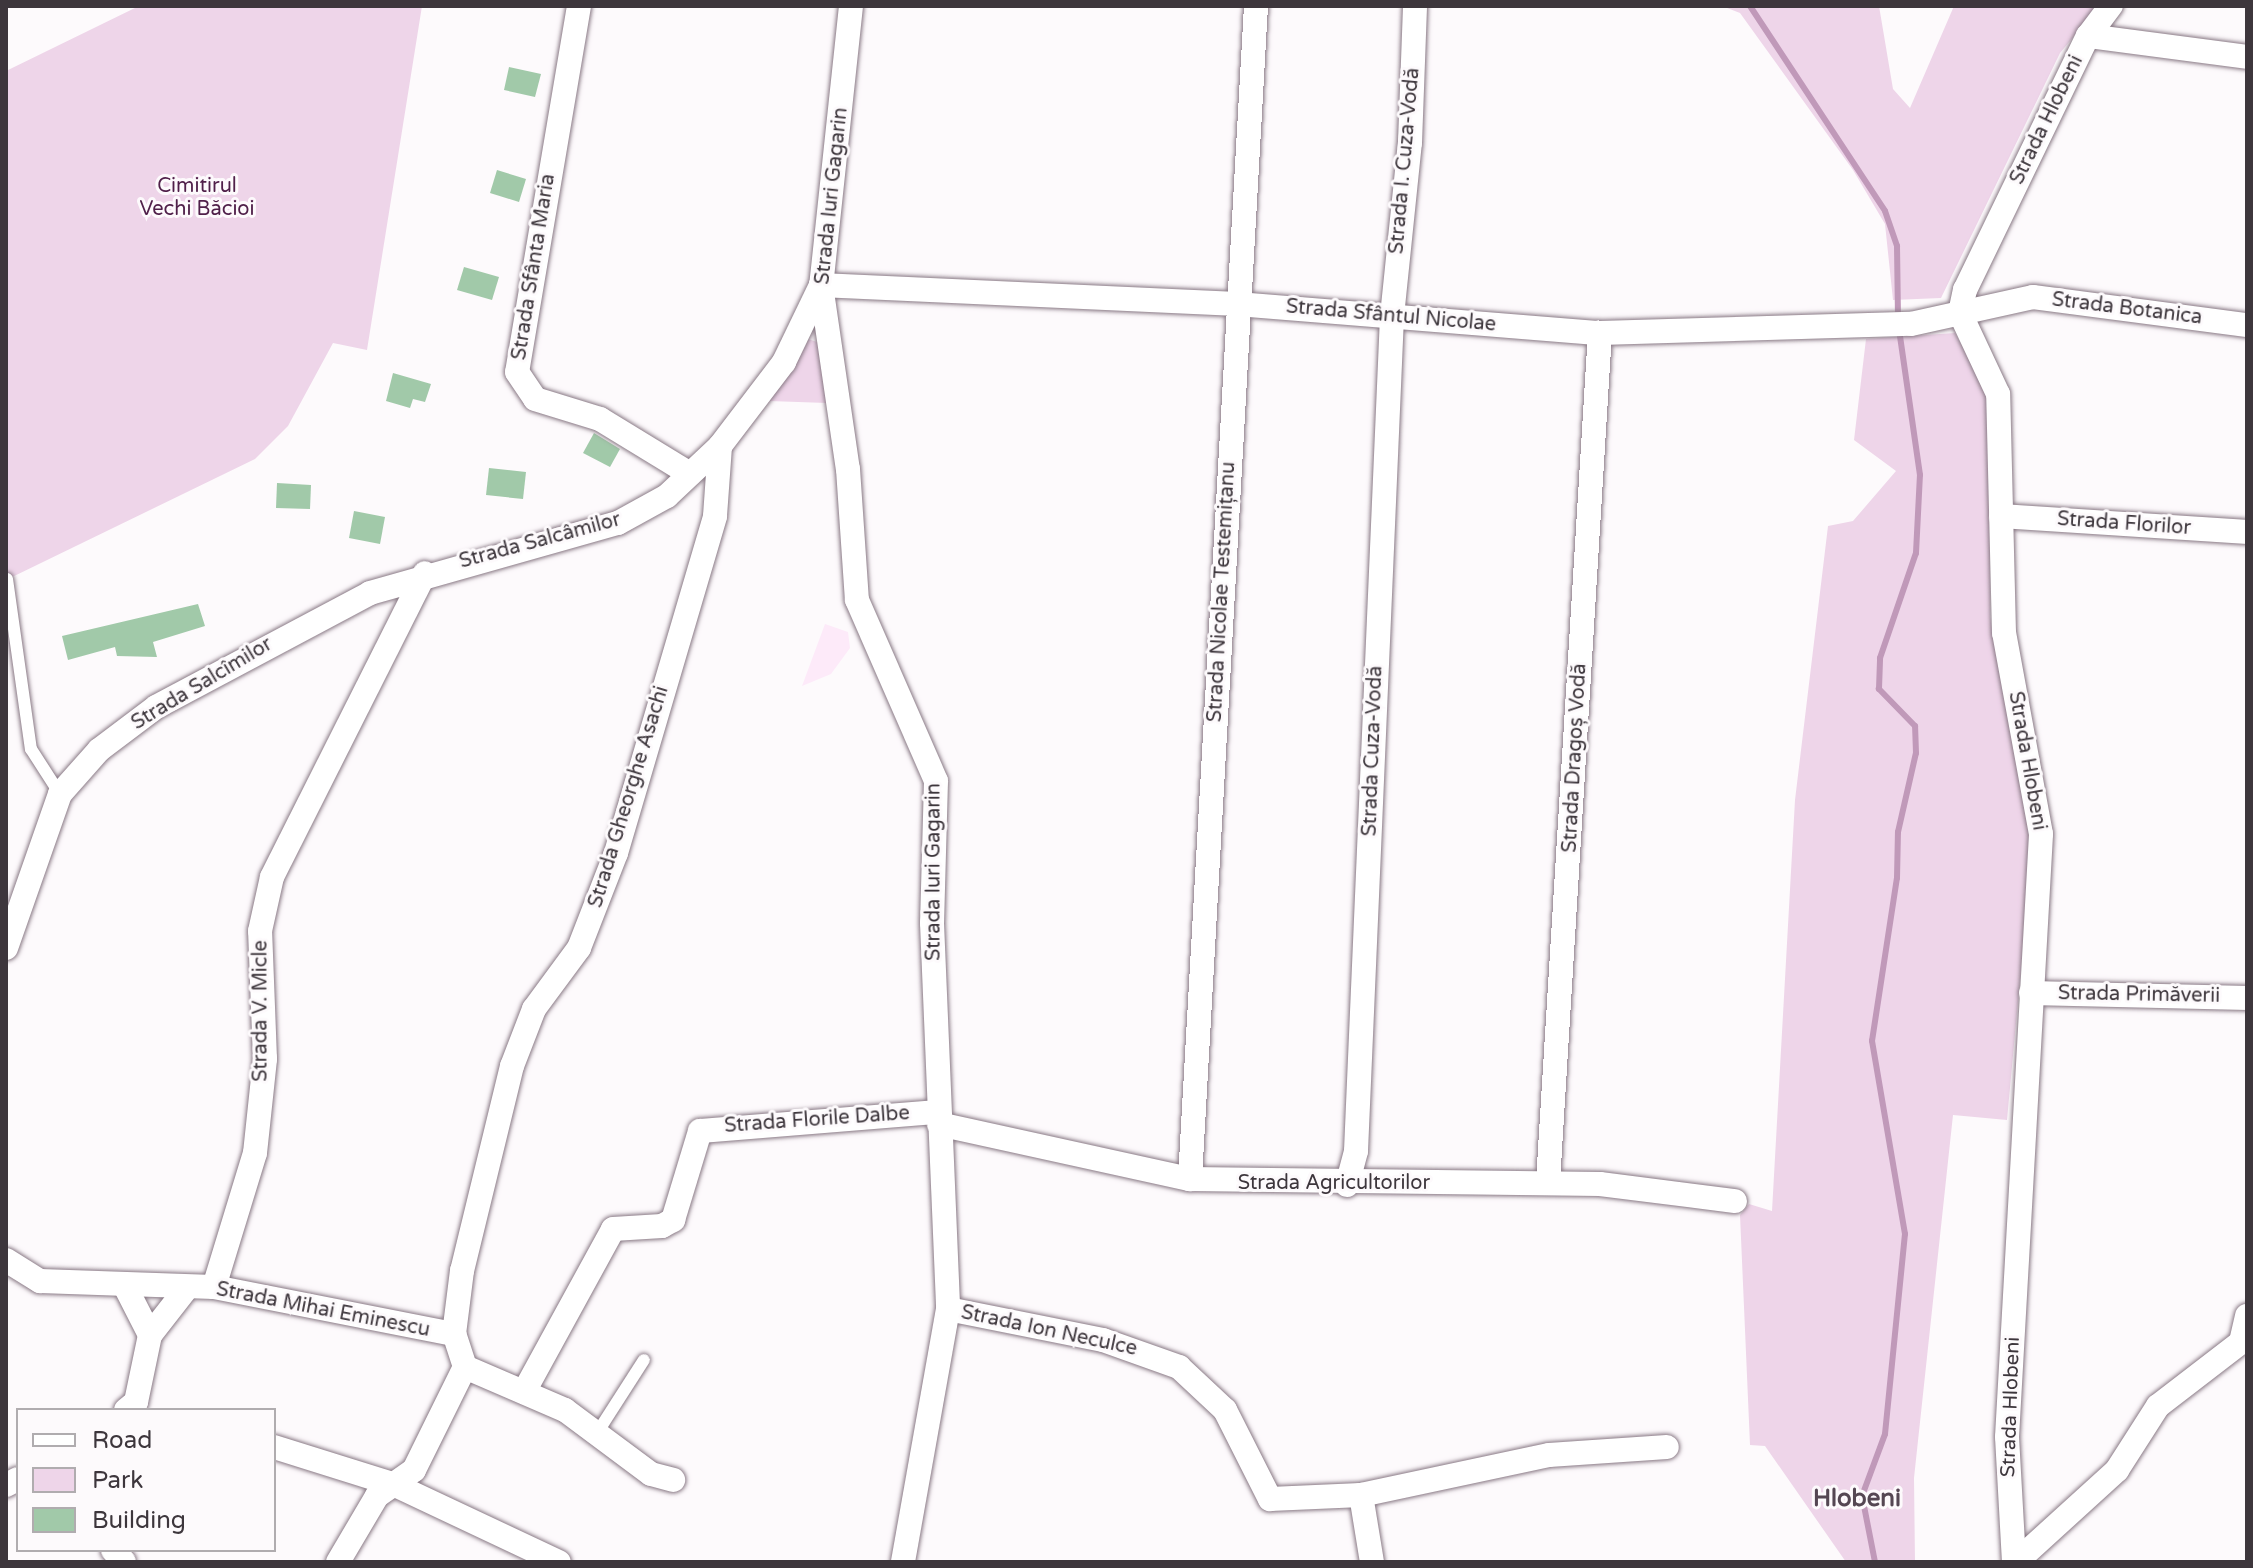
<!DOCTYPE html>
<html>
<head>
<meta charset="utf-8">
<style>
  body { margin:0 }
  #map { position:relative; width:2253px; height:1568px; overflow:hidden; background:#fdfafc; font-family:"Varela Round",sans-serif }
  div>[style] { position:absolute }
  .built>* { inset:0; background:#fdeaf9 }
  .green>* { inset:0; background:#eed5e9 }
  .stream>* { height:6px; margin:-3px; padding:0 3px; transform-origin:3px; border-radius:3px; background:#c099b9 }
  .building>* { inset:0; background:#a1c9a9 }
  .roads { filter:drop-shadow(0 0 2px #897985) drop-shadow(0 0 2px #897985) }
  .service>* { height:12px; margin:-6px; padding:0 6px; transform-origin:6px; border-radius:6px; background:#fff }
  .minor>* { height:24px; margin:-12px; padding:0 12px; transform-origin:12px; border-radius:12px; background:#fff }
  span { translate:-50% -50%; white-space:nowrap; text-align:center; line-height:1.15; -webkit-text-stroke:6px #fdfafc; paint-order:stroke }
  .street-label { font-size:20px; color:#3d363c }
  .park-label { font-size:20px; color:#50204a }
  .quarter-label { font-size:24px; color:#554753; font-weight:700 }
  .frame { position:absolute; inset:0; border:8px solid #3d363c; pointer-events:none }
  .legend { position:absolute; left:16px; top:1408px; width:260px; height:144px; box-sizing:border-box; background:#fdfafc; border:2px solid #b0acaf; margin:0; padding:10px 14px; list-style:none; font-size:24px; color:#3d363c }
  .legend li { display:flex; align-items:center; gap:16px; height:40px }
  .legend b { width:40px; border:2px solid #b0acaf }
</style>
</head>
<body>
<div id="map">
  <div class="built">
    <i style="clip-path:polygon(825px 624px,848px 632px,850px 648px,831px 674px,802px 686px)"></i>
  </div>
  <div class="green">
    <i style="clip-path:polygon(139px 6px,422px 6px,367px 350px,333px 343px,288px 426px,255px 459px,6px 580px,6px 71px)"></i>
    <i style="clip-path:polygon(1722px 6px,1879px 6px,1893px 89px,1910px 108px,1954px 6px,2099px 6px,2060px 53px,1941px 298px,1893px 300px,1885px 224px,1853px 170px,1740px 13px)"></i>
    <i style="clip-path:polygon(1955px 333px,1984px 386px,1990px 415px,1990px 617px,2032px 851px,2007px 1120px,1953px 1115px,1914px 1478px,1915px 1562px,1846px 1562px,1765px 1446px,1750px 1445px,1740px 1215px,1749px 1204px,1772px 1211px,1795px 800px,1828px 526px,1853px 521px,1896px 471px,1854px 440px,1866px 339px)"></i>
    <i style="clip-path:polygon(808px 339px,820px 343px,827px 403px,769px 401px)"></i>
  </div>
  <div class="stream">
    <i style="left:1750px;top:6px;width:245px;rotate:56.6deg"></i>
    <i style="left:1885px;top:211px;width:37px;rotate:71deg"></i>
    <i style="left:1897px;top:246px;width:73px;rotate:89.2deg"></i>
    <i style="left:1875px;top:1562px;width:67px;rotate:-101.1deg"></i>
    <i style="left:1862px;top:1496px;width:66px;rotate:-69.6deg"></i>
    <i style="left:1885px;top:1434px;width:201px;rotate:-84.3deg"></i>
    <i style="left:1905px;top:1234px;width:196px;rotate:-99.7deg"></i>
    <i style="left:1872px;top:1041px;width:165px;rotate:-81.3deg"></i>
    <i style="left:1897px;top:878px;width:46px;rotate:-88.8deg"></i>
    <i style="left:1898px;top:832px;width:81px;rotate:-77.2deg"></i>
    <i style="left:1916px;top:753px;width:27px;rotate:-92deg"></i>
    <i style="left:1915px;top:726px;width:52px;rotate:-134.2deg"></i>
    <i style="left:1879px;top:689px;width:31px;rotate:-88deg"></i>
    <i style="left:1880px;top:658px;width:111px;rotate:-71.1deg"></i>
    <i style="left:1916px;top:553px;width:78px;rotate:-87.1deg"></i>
    <i style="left:1920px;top:475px;width:147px;rotate:-98.2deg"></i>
  </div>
  <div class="building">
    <i style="clip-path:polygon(509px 67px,541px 74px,535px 97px,504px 90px)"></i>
    <i style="clip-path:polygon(497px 170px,526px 179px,519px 202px,490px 193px)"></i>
    <i style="clip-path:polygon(464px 267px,499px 277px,492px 300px,457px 290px)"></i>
    <i style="clip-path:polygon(393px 373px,431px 384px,425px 402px,413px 399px,410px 408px,386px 401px)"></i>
    <i style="clip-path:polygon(594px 433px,620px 449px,610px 467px,583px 453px)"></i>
    <i style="clip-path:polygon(489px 468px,526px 472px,523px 499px,486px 495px)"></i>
    <i style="clip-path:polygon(277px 483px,311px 485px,310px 509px,276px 508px)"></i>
    <i style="clip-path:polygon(354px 511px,385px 517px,380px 544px,349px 538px)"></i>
    <i style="clip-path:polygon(198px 604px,205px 626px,153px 642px,157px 657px,117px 656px,115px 647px,68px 660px,62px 636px)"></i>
  </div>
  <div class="roads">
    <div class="service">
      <i style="left:7px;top:579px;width:172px;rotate:82deg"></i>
      <i style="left:31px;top:749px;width:54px;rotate:57.2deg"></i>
      <i style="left:599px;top:1430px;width:83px;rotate:-57.3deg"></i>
    </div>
    <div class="minor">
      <i style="left:579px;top:6px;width:371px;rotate:99.6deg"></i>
      <i style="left:517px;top:372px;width:32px;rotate:56deg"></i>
      <i style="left:535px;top:399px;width:68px;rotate:17.1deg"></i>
      <i style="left:600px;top:419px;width:105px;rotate:31.4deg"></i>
      <i style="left:851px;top:6px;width:281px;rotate:96.1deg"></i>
      <i style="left:821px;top:285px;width:186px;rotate:81.7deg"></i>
      <i style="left:848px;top:469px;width:131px;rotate:86.1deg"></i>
      <i style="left:857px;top:600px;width:197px;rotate:66.4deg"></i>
      <i style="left:936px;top:781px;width:142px;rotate:91.6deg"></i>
      <i style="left:932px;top:923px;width:386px;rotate:87.6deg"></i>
      <i style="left:948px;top:1309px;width:257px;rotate:100.1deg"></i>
      <i style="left:2088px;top:36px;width:160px;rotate:7.5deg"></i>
      <i style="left:2001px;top:516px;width:247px;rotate:3.7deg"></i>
      <i style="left:6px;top:948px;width:163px;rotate:-70.7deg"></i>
      <i style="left:60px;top:794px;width:59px;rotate:-48.4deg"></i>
      <i style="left:99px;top:750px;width:71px;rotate:-37deg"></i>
      <i style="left:156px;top:707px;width:242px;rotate:-28deg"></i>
      <i style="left:370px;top:593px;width:258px;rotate:-15.8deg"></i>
      <i style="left:618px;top:523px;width:56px;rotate:-28.9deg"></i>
      <i style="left:667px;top:496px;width:73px;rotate:-43.3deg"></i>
      <i style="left:720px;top:446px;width:106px;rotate:-52.7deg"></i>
      <i style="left:784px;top:362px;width:85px;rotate:-64.3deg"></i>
      <i style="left:821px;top:285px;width:416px;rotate:2.6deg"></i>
      <i style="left:1237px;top:304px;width:364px;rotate:4.6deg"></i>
      <i style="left:1600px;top:333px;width:311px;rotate:-1.7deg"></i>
      <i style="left:1911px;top:324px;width:125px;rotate:-12.5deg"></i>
      <i style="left:2033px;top:297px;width:216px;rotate:7.5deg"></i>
      <i style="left:2031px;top:993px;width:216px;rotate:1.3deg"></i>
      <i style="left:939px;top:1124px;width:257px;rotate:12.4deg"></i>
      <i style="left:1190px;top:1179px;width:410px;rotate:0.7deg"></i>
      <i style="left:1600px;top:1184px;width:136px;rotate:7.2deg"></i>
      <i style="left:1190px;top:1179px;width:1175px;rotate:-86.78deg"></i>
      <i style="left:1548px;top:1182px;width:851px;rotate:-86.5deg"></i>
      <i style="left:1347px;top:1185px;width:35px;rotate:-75deg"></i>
      <i style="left:1356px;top:1151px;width:836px;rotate:-87.53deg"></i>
      <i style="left:1392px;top:316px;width:174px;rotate:-84.1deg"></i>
      <i style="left:1410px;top:143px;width:137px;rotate:-87.9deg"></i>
      <i style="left:6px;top:1260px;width:40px;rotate:32deg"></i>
      <i style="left:40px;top:1281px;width:174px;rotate:2deg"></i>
      <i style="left:214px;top:1287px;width:245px;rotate:11.1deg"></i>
      <i style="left:214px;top:1287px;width:140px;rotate:-73deg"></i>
      <i style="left:255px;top:1153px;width:95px;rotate:-83.9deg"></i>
      <i style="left:265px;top:1059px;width:128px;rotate:-92.2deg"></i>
      <i style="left:260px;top:931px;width:55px;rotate:-77.5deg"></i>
      <i style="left:272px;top:877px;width:340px;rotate:-63.3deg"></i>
      <i style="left:126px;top:1288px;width:53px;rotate:62.9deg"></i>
      <i style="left:948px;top:1309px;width:158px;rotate:11.3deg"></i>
      <i style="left:1103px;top:1340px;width:81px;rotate:19.6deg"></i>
      <i style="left:1179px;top:1367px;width:63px;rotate:43.1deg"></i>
      <i style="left:1225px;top:1410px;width:100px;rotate:63.2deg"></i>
      <i style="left:1270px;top:1499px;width:91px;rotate:-2.5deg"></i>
      <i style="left:1361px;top:1495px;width:192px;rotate:-12deg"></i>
      <i style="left:1549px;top:1455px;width:118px;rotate:-3.9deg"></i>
      <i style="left:465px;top:1367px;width:109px;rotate:23.3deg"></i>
      <i style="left:565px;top:1410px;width:107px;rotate:36.7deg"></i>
      <i style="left:651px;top:1474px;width:23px;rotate:15deg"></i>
      <i style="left:525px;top:1390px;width:183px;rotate:-61.3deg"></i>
      <i style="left:613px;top:1229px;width:49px;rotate:-3.5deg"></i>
      <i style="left:662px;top:1226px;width:13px;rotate:-29deg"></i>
      <i style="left:673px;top:1220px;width:93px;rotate:-73.1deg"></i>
      <i style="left:700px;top:1131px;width:239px;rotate:-4.6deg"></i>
      <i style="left:126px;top:1410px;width:13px;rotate:-39deg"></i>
      <i style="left:136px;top:1402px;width:68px;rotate:-78.2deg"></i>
      <i style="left:150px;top:1335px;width:58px;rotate:-52deg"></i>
      <i style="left:274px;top:1447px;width:127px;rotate:17.4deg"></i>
      <i style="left:395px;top:1485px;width:181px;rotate:25.2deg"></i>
      <i style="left:6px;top:1485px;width:13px;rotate:-27deg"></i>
      <i style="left:1361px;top:1495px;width:68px;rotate:80.7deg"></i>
      <i style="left:113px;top:1550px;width:16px;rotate:47deg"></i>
      <i style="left:338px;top:1562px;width:77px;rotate:-59.4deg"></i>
      <i style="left:377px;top:1496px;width:45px;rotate:-35.1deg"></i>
      <i style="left:414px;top:1470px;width:115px;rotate:-63.7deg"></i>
      <i style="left:465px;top:1367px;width:35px;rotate:-108deg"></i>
      <i style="left:454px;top:1334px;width:64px;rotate:-82.8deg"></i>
      <i style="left:462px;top:1271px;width:211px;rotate:-76.3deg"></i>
      <i style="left:512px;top:1066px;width:61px;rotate:-68.9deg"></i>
      <i style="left:534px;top:1009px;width:76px;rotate:-53.6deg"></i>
      <i style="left:579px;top:948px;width:102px;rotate:-68.7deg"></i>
      <i style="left:616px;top:853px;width:351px;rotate:-73.6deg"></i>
      <i style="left:715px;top:516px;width:70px;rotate:-85.9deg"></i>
      <i style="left:2014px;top:1562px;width:125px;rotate:-93.2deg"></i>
      <i style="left:2007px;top:1437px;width:604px;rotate:-86.77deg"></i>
      <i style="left:2041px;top:834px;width:204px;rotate:-100.4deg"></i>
      <i style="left:2004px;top:633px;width:239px;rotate:-91.4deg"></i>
      <i style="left:1998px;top:394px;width:89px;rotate:-115.1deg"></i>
      <i style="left:1960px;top:313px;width:24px;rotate:-78deg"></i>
      <i style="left:1965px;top:290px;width:282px;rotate:-64.2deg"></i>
      <i style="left:2088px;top:36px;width:38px;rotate:-53deg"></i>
      <i style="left:2016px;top:1562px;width:137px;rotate:-42.3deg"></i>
      <i style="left:2117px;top:1470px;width:76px;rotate:-57.4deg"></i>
      <i style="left:2158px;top:1406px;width:105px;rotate:-37.6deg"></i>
      <i style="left:2241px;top:1342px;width:27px;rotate:-77deg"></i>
    </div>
  </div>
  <div class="street-label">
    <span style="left:2047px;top:120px;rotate:-64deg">Strada Hlobeni</span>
    <span style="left:1405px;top:161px;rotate:-85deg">Strada I. Cuza-Vodă</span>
    <span style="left:832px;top:196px;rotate:-84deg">Strada Iuri Gagarin</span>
    <span style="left:534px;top:267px;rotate:-81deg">Strada Sfânta Maria</span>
    <span style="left:2127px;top:309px;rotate:7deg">Strada Botanica</span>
    <span style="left:1391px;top:316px;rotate:5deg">Strada Sfântul Nicolae</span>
    <span style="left:2124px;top:524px;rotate:4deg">Strada Florilor</span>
    <span style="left:540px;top:541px;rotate:-15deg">Strada Salcâmilor</span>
    <span style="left:1222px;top:592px;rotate:-87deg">Strada Nicolae Testemițanu</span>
    <span style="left:202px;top:684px;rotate:-31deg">Strada Salcîmilor</span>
    <span style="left:1373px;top:751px;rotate:-88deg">Strada Cuza-Vodă</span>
    <span style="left:1575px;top:758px;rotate:-87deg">Strada Dragoș Vodă</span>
    <span style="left:2027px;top:761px;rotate:80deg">Strada Hlobeni</span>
    <span style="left:629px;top:797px;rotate:-73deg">Strada Gheorghe Asachi</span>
    <span style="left:934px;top:872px;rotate:-90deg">Strada Iuri Gagarin</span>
    <span style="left:2139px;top:995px;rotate:1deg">Strada Primăverii</span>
    <span style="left:261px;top:1011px;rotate:-90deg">Strada V. Micle</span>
    <span style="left:817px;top:1120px;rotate:-4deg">Strada Florile Dalbe</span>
    <span style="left:1334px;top:1183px">Strada Agricultorilor</span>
    <span style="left:323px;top:1310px;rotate:11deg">Strada Mihai Eminescu</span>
    <span style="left:1049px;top:1331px;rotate:12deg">Strada Ion Neculce</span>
    <span style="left:2011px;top:1407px;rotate:-88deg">Strada Hlobeni</span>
  </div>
  <div class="park-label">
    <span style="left:197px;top:198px">Cimitirul<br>Vechi Băcioi</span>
  </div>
  <div class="quarter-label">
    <span style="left:1857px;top:1499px">Hlobeni</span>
  </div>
  <div class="frame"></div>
  <ul class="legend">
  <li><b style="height:10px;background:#fff"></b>Road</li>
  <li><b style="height:22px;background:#eed5e9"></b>Park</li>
  <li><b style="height:22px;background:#a1c9a9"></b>Building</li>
  </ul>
</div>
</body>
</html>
